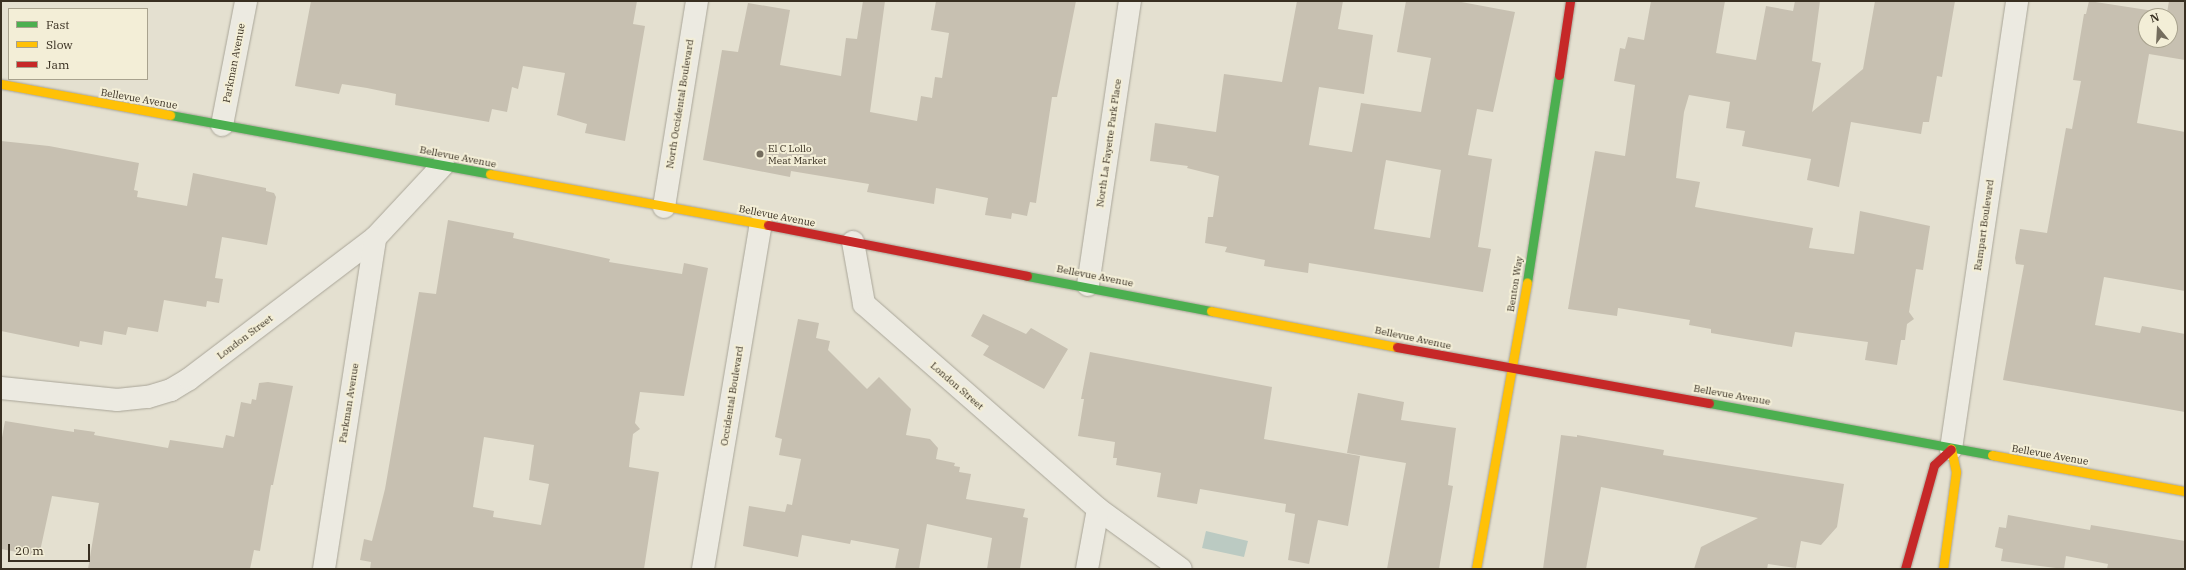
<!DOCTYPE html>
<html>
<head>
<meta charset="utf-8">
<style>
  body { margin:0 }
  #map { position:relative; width:2186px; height:570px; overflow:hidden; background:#e4e0d0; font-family:"IBM Plex Serif",serif }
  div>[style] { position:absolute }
  .water>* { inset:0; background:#bbcac2 }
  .building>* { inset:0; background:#c7c0b1 }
  .roads { filter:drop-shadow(0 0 1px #a9a598) drop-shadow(0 0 1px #a9a598) }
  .street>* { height:22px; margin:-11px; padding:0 11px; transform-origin:11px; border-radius:11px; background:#eceae1 }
  .fast>* { height:9px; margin:-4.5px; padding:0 4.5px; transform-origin:4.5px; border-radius:4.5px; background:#4caf50 }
  .slow>* { height:9px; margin:-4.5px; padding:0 4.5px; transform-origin:4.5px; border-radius:4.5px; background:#ffc107 }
  .jam>* { height:9px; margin:-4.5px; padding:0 4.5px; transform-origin:4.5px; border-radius:4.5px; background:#c62828 }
  .dots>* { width:11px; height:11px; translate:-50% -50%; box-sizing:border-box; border:2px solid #f3eed7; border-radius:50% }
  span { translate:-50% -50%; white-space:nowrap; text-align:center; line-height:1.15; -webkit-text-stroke:4px #f3eed7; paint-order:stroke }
  .street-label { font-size:10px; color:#382f21 }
  .poi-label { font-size:10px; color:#382f21 }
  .left { translate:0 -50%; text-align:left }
  .frame { position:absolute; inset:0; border:2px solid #382f21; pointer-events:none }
  .legend { position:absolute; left:8px; top:8px; width:140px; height:72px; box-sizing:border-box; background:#f3eed7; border:1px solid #a8a28e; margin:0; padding:5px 7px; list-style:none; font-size:12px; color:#382f21 }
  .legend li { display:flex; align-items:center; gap:8px; height:20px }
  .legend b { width:20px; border:1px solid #a8a28e }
  .north { position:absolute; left:2138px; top:8px; width:40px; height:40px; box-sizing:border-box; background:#f3eed7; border:1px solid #a8a28e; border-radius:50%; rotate:342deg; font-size:11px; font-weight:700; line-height:16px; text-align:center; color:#382f21 }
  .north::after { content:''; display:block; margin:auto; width:14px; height:18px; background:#746d5e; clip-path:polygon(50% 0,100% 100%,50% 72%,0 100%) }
  .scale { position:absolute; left:8px; top:544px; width:82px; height:18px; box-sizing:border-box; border:2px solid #382f21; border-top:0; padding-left:5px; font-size:12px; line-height:14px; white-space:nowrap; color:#382f21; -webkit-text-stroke:3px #f3eed7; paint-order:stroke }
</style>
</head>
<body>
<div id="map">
  <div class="water">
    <i style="clip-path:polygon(1206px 531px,1248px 541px,1244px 557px,1202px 548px)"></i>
  </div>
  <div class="building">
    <i style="clip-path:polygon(311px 1px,637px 1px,633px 24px,645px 26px,625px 141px,585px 133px,587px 124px,557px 115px,565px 73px,523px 66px,518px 89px,512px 87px,507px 112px,492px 109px,489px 122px,395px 105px,396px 94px,367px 88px,342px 84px,339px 94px,295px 86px)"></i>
    <i style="clip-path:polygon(863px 1px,885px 1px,870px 112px,917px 121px,921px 96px,932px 98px,935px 77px,942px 78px,949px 33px,931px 30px,936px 1px,1076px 1px,1057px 97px,1052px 97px,1036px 203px,1030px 202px,1027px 216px,1012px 213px,1011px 219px,985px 215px,988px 198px,936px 188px,934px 204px,867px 192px,869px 184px,791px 171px,790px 177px,703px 160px,722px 50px,738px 52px,748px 3px,790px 10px,780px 65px,841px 76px,846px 38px,857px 39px)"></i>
    <i style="clip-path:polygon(evenodd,1297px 1px,1343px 1px,1338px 29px,1373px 35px,1364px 94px,1319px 87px,1309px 145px,1352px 152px,1361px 103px,1421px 112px,1431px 58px,1397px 52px,1406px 1px,1456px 1px,1515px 12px,1493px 112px,1477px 109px,1468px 155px,1492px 159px,1478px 247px,1491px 249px,1483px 292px,1309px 263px,1308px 273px,1264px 266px,1265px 260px,1225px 252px,1227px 247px,1205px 243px,1208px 217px,1213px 217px,1219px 176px,1187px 168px,1188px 166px,1150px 161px,1155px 123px,1216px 132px,1224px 74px,1282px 82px,1297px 1px,1386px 160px,1441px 170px,1430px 238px,1374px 229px,1386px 160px)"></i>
    <i style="clip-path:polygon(1651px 1px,1725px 1px,1716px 53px,1756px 60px,1766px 6px,1793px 11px,1795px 1px,1820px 1px,1812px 61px,1821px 63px,1812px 112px,1863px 69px,1875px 1px,1955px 1px,1942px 77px,1937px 76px,1929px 122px,1923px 122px,1921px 134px,1851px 122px,1839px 187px,1807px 180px,1811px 159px,1742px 146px,1745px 131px,1726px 128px,1730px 102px,1689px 95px,1684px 112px,1676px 178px,1700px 182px,1695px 207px,1813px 228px,1809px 248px,1854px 254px,1860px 211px,1930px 226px,1923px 270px,1916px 269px,1909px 312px,1914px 319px,1907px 324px,1905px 340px,1901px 340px,1897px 365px,1865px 360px,1868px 342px,1795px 332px,1792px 347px,1711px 333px,1711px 329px,1689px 325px,1690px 320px,1618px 308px,1617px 316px,1568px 309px,1595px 151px,1625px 156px,1635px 85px,1614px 81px,1620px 48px,1625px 49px,1628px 37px,1644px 40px)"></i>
    <i style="clip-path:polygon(evenodd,2089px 1px,2167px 13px,2169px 1px,2185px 1px,2185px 60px,2149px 54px,2137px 123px,2185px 132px,2185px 291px,2104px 277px,2095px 325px,2140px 333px,2142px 326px,2185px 334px,2185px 412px,2003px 380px,2024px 265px,2016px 264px,2015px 258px,2020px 229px,2047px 233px,2066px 128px,2072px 129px,2081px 81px,2073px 80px,2084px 14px,2086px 14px,2089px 1px,2146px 16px,2170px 16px,2170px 40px,2146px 40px,2146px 16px)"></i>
    <i style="clip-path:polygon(1px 141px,49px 146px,139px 163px,134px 190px,138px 191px,137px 197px,187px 206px,193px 173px,266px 188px,266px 191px,274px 193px,276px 197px,267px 245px,222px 237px,215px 278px,223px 279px,219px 303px,207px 301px,206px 307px,164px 300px,158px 332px,128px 327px,126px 335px,104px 331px,102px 345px,80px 341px,79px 347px,1px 331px)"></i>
    <i style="clip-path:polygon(evenodd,448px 220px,514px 233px,513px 238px,610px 259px,609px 262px,682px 274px,684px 263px,708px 268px,684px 396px,640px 392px,635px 423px,640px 429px,633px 434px,629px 467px,659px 472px,644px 569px,370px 569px,371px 562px,360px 560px,364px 539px,372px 541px,385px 489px,419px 292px,436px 294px,448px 220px,484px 437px,534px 445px,529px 480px,549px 484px,541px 525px,493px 517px,494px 511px,473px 507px,484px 437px)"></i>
    <i style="clip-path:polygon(983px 314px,1026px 334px,1031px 328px,1068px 349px,1044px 389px,983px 355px,989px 346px,971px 336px)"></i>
    <i style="clip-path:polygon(798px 319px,819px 323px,816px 338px,830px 341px,828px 350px,867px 389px,879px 377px,911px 409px,906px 435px,930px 439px,938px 448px,936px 459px,955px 463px,954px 466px,960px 467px,959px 472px,971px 474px,966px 499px,1025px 509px,1023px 517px,1028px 518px,1020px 569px,987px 569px,992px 538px,927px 524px,919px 569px,895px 569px,899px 549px,851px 540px,850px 544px,802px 535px,798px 557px,743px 546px,749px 506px,785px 512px,787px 504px,792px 505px,801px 459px,779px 455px,782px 439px,775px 437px)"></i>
    <i style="clip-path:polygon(1090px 352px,1272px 387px,1264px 439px,1360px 456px,1348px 526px,1318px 520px,1309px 564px,1288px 560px,1295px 514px,1285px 512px,1286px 504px,1200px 489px,1197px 504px,1157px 497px,1161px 473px,1116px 465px,1117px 458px,1113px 458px,1115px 442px,1078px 436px,1084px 399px,1081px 399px)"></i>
    <i style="clip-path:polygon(268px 382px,293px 386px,273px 485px,271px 485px,260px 551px,254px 550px,250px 569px,88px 569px,99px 503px,52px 496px,39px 556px,1px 549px,1px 443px,5px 421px,74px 432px,74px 429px,95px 432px,94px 435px,168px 448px,170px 440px,223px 448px,226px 435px,234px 437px,241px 402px,251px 404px,252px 399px,256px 400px,259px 383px)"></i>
    <i style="clip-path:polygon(1358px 393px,1404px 402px,1401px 420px,1456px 428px,1448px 485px,1453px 486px,1439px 569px,1387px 569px,1406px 463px,1347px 453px)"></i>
    <i style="clip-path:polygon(1561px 435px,1577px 437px,1577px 435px,1664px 450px,1663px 455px,1844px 484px,1837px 527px,1821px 545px,1801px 541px,1796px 568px,1768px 564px,1767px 569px,1694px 569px,1701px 547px,1758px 518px,1601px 487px,1586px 569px,1543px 569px)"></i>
    <i style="clip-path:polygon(2008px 515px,2090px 530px,2091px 525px,2185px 541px,2185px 569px,2107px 569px,2108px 564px,2066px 556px,2064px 569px,2001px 561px,2003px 549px,1995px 547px,1999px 527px,2006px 528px)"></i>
  </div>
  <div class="roads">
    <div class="street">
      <i style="left:222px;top:125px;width:126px;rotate:-79deg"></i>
      <i style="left:664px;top:207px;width:209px;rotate:-80.9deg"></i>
      <i style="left:853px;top:242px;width:63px;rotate:79.9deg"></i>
      <i style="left:864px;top:304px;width:311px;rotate:41.2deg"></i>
      <i style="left:1098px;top:509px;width:102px;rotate:35.9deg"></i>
      <i style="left:1088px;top:285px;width:287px;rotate:-81.6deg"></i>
      <i style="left:1px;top:388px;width:117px;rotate:5.9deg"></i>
      <i style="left:117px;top:400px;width:31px;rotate:-6deg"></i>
      <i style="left:148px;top:397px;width:24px;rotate:-17deg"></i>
      <i style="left:171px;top:390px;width:21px;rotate:-31deg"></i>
      <i style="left:189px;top:379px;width:233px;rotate:-37.2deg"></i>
      <i style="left:375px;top:238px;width:100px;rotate:-47deg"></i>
      <i style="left:1951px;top:449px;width:453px;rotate:-81.6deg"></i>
      <i style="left:324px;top:569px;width:335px;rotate:-81.2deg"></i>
      <i style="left:703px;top:569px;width:350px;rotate:-80.5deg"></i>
      <i style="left:1087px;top:569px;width:61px;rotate:-79.6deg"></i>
    </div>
    <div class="fast">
      <i style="left:170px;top:115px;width:325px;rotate:10.4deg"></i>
      <i style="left:1027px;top:276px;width:187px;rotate:10.8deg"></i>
      <i style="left:1527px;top:282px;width:209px;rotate:-81.2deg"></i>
      <i style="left:1709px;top:403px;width:288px;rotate:10.4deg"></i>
    </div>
    <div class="slow">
      <i style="left:1px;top:84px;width:172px;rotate:10.4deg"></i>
      <i style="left:490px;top:174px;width:283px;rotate:10.4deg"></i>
      <i style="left:1211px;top:311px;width:189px;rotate:11deg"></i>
      <i style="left:1992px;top:455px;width:196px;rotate:10.6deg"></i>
      <i style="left:1476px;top:569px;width:291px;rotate:-79.9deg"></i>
      <i style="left:1943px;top:569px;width:98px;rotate:-82.4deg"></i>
      <i style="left:1956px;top:472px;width:24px;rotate:-102deg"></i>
    </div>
    <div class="jam">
      <i style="left:1559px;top:75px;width:75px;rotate:-81.5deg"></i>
      <i style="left:768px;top:225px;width:264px;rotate:11.1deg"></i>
      <i style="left:1397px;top:347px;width:317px;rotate:10.2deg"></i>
      <i style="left:1905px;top:569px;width:108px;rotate:-74.4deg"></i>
      <i style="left:1934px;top:465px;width:23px;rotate:-43deg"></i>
    </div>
  </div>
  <div class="dots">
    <i style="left:760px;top:154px;background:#746d5e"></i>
  </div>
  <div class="street-label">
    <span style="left:234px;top:63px;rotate:-79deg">Parkman Avenue</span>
    <span style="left:139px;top:99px;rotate:10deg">Bellevue Avenue</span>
    <span style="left:680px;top:104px;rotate:-81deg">North Occidental Boulevard</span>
    <span style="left:1109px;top:143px;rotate:-82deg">North La Fayette Park Place</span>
    <span style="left:458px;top:157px;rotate:11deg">Bellevue Avenue</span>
    <span style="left:777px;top:216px;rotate:11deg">Bellevue Avenue</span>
    <span style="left:1984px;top:225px;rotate:-82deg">Rampart Boulevard</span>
    <span style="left:1095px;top:276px;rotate:11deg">Bellevue Avenue</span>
    <span style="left:1515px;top:284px;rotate:-81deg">Benton Way</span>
    <span style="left:245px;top:337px;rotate:-37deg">London Street</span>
    <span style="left:1413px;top:338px;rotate:12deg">Bellevue Avenue</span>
    <span style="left:957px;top:386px;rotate:41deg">London Street</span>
    <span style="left:1732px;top:395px;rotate:10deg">Bellevue Avenue</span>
    <span style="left:732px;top:396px;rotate:-81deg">Occidental Boulevard</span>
    <span style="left:349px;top:403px;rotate:-81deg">Parkman Avenue</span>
    <span style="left:2050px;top:455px;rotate:10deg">Bellevue Avenue</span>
  </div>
  <div class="poi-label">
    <span class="left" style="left:768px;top:154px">El C Lollo<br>Meat Market</span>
  </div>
  <div class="frame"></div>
  <ul class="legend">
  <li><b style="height:5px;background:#4caf50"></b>Fast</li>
  <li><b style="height:5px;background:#ffc107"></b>Slow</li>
  <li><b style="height:5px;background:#c62828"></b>Jam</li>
  </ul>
  <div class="north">N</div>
  <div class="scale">20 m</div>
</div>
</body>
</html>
